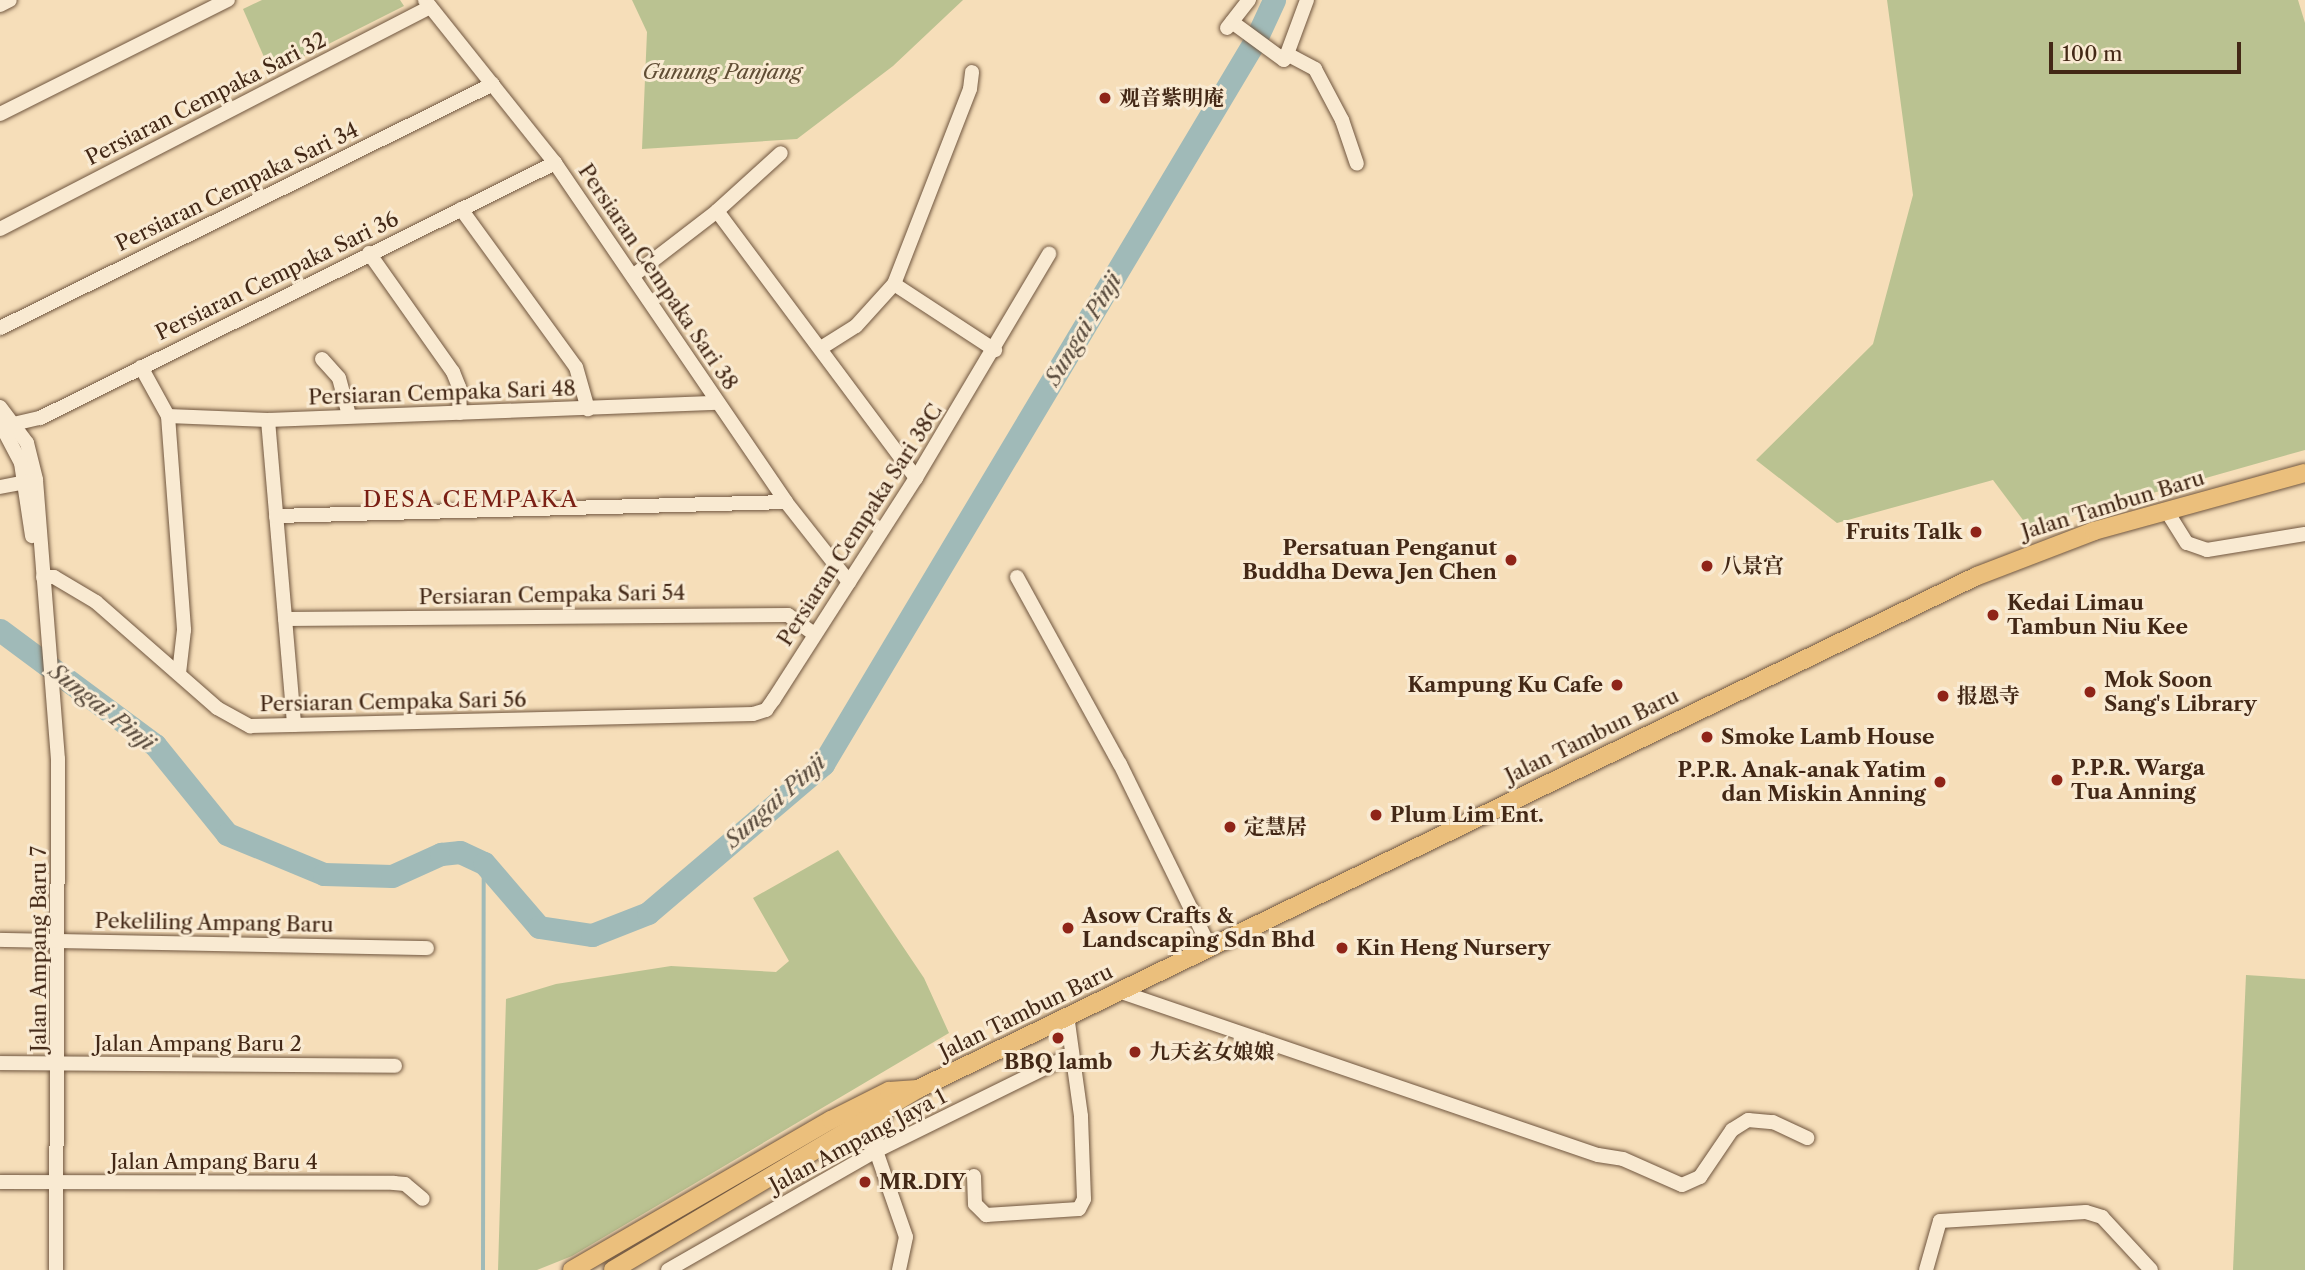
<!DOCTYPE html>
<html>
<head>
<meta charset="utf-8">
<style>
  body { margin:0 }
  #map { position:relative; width:2305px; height:1270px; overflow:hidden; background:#f6deb9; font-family:"Libre Caslon Text","Noto Serif SC",serif }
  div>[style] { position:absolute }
  .green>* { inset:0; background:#bac291 }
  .stream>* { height:3.5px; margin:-1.75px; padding:0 1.75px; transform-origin:1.75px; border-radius:1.75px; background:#a0bab8 }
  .river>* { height:23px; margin:-11.5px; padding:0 11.5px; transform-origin:11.5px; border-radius:11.5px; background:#a0bab8 }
  .roads { filter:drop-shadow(0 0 2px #70563f) drop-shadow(0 0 2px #70563f) }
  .minor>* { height:14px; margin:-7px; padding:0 7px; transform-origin:7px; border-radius:7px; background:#f9ead2 }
  .major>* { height:18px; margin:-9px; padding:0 9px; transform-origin:9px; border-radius:9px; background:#ebbf7c }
  .dots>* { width:19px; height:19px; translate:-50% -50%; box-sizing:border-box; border:4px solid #f9ead2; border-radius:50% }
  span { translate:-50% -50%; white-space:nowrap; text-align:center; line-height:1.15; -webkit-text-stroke:6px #f9ead2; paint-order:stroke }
  .park-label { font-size:21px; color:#614e35; font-style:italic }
  .poi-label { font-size:21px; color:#432816; font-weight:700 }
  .left { translate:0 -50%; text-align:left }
  .right { translate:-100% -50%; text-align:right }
  .street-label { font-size:21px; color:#432816 }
  .water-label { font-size:23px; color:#5a4c3e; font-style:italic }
  .neighbourhood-label { font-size:23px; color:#7a1f14; letter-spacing:2px }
  .scale { position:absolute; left:2049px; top:42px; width:192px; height:32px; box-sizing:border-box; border:4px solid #432816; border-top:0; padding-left:9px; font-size:21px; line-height:24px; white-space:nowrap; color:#432816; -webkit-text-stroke:5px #f9ead2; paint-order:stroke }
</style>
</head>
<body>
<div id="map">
  <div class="green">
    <i style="clip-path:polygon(262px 0,400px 0,404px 6px,271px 73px,243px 9px)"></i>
    <i style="clip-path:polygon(632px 0,963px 0,893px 66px,797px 139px,642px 149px,647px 32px)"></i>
    <i style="clip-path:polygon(1887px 0,2298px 0,2305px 23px,2305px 450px,2029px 528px,1993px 480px,1837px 523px,1756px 460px,1873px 344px,1913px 195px)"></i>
    <i style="clip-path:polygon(838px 850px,924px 978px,949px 1033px,572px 1256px,537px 1270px,498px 1270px,506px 999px,556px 984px,671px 966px,776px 972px,789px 961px,753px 898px)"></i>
    <i style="clip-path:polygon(2246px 975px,2305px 979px,2305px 1270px,2233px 1270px)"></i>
  </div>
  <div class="stream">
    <i style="left:483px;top:1270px;width:407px;rotate:-89.9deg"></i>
  </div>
  <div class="river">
    <i style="left:0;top:630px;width:193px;rotate:36.6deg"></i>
    <i style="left:155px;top:745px;width:114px;rotate:51deg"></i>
    <i style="left:227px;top:834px;width:105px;rotate:22.4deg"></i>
    <i style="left:324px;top:874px;width:68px;rotate:1.7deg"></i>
    <i style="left:392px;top:876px;width:54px;rotate:-24.2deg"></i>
    <i style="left:441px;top:854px;width:19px;rotate:-6deg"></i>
    <i style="left:460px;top:852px;width:26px;rotate:25deg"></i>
    <i style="left:484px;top:863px;width:84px;rotate:49.3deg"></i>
    <i style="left:539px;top:927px;width:54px;rotate:8.6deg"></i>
    <i style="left:592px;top:935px;width:60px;rotate:-21.4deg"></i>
    <i style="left:648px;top:913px;width:230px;rotate:-40.4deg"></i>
    <i style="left:823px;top:764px;width:844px;rotate:-59.15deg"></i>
    <i style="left:1256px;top:39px;width:43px;rotate:-65.2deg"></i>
  </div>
  <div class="roads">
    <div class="minor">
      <i style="left:425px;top:0;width:208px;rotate:51.4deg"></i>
      <i style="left:555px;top:163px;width:410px;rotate:55.7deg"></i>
      <i style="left:786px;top:502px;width:102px;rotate:51.8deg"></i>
      <i style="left:0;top:5px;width:11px;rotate:-27deg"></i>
      <i style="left:1232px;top:22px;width:64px;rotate:36.2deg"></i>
      <i style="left:1284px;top:60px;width:7px;rotate:-63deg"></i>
      <i style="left:1287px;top:54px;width:32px;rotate:28deg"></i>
      <i style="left:1315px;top:69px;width:58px;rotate:62.1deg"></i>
      <i style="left:1342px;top:120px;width:46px;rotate:71.2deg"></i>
      <i style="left:1227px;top:28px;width:36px;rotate:-52deg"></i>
      <i style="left:1287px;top:54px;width:58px;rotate:-69.7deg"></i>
      <i style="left:0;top:114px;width:255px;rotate:-26.6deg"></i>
      <i style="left:461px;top:209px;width:195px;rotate:54deg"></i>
      <i style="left:576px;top:367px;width:44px;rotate:74.1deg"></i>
      <i style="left:717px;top:211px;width:333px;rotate:53.3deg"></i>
      <i style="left:0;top:229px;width:484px;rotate:-27.3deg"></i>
      <i style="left:369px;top:253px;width:146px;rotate:54.8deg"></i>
      <i style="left:453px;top:372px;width:16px;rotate:68deg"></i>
      <i style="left:459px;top:387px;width:26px;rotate:88deg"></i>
      <i style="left:634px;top:275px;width:105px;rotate:-37.6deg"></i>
      <i style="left:717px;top:211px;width:86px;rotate:-42.2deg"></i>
      <i style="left:894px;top:284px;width:121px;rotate:33.2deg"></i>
      <i style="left:0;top:328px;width:550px;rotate:-26.33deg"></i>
      <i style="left:821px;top:348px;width:41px;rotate:-32.2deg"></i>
      <i style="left:856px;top:326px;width:57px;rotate:-47.9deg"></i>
      <i style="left:894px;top:284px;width:209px;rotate:-68.7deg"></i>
      <i style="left:970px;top:89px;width:17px;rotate:-83deg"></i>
      <i style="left:322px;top:359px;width:25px;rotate:48deg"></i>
      <i style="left:339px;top:378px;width:39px;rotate:75deg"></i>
      <i style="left:141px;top:367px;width:56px;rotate:61.1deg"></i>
      <i style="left:168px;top:416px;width:215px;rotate:85.7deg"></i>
      <i style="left:184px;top:630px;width:43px;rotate:96.6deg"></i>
      <i style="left:0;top:407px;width:45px;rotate:53.1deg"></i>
      <i style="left:27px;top:443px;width:38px;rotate:76deg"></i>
      <i style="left:36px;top:480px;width:280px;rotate:85.5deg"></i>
      <i style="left:58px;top:759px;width:511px;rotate:90.22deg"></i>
      <i style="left:168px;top:416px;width:100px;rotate:2.3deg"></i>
      <i style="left:268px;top:420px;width:450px;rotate:-2.2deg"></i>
      <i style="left:268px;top:420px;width:306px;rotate:85.1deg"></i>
      <i style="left:0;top:423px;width:45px;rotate:62.3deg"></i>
      <i style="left:21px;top:463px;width:74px;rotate:81.4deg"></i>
      <i style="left:9px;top:425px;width:32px;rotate:-13deg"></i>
      <i style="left:40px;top:418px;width:575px;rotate:-26.34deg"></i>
      <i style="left:0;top:487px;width:31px;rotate:-11deg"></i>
      <i style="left:2166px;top:510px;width:39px;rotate:58deg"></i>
      <i style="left:2187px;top:543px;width:21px;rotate:19deg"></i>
      <i style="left:2207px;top:550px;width:99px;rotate:-9.3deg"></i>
      <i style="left:276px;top:516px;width:510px;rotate:-1.57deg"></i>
      <i style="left:43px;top:577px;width:11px"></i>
      <i style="left:54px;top:577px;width:49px;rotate:30.8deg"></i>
      <i style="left:96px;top:602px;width:161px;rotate:41.2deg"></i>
      <i style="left:217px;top:708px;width:38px;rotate:29deg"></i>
      <i style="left:250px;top:726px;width:503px;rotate:-1.37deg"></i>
      <i style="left:753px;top:714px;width:14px;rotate:-17deg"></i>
      <i style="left:766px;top:710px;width:14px;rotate:-54deg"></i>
      <i style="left:774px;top:699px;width:263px;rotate:-57.3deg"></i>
      <i style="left:916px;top:478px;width:261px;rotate:-59.3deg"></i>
      <i style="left:1017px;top:577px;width:213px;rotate:61.2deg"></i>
      <i style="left:1120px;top:764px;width:205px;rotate:63.9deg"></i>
      <i style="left:285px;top:619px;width:503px;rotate:-0.46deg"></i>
      <i style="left:788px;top:615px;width:32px;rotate:36deg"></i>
      <i style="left:0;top:940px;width:427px;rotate:1.1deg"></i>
      <i style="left:1121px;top:992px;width:504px;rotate:18.87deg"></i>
      <i style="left:1598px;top:1155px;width:25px;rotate:9deg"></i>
      <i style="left:1623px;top:1159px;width:64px;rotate:23.8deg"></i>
      <i style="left:1682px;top:1185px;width:20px;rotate:-24deg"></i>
      <i style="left:1700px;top:1177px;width:57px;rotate:-55.8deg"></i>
      <i style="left:1732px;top:1130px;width:19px;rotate:-32deg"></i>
      <i style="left:1748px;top:1120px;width:25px;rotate:5deg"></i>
      <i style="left:1773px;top:1122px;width:38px;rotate:25deg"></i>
      <i style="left:0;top:1063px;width:395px;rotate:0.4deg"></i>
      <i style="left:886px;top:1111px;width:36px;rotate:109deg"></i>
      <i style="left:874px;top:1145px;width:97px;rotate:70.8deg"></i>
      <i style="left:906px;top:1237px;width:34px;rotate:102deg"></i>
      <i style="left:830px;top:1144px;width:31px;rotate:-6deg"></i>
      <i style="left:861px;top:1141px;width:14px;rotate:17deg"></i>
      <i style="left:974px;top:1176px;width:28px;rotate:88deg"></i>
      <i style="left:975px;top:1204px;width:16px;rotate:45deg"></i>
      <i style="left:986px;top:1215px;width:93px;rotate:-3.7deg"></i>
      <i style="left:1079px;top:1209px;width:11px;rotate:-63deg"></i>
      <i style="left:1084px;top:1199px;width:83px;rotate:-92.1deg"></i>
      <i style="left:1081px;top:1116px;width:102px;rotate:-97.9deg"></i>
      <i style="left:0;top:1182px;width:394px;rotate:0.1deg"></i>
      <i style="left:394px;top:1183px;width:11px;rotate:5deg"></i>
      <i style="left:405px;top:1184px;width:23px;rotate:40deg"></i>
      <i style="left:668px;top:1270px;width:240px;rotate:-29.8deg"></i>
      <i style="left:876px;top:1151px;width:217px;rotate:-26.2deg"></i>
      <i style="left:1926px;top:1270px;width:51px;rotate:-74.1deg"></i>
      <i style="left:1940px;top:1221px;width:146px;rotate:-3.5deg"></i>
      <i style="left:2086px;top:1212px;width:17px;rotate:17deg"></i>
      <i style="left:2102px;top:1217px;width:72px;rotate:47.2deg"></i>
    </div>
    <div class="major">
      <i style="left:572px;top:1270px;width:299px;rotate:-30.1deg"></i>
      <i style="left:831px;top:1120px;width:65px;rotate:-26.6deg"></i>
      <i style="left:889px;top:1091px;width:29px;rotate:-4deg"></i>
      <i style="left:613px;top:1270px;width:355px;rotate:-30.7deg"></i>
      <i style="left:918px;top:1089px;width:1177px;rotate:-25.85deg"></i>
      <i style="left:1977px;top:576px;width:125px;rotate:-21deg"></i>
      <i style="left:2094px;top:531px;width:219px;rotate:-15.4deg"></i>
    </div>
  </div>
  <div class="dots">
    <i style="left:1105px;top:98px;background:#8f2418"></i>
    <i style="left:1976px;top:532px;background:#8f2418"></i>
    <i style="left:1511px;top:560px;background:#8f2418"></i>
    <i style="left:1707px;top:566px;background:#8f2418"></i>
    <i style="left:1993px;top:615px;background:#8f2418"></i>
    <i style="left:1617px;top:685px;background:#8f2418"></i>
    <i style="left:2090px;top:692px;background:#8f2418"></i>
    <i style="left:1943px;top:696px;background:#8f2418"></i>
    <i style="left:1707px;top:737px;background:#8f2418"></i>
    <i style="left:2057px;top:780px;background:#8f2418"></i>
    <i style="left:1940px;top:782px;background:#8f2418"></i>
    <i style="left:1376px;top:815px;background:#8f2418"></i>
    <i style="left:1230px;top:827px;background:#8f2418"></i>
    <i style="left:1068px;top:928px;background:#8f2418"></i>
    <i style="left:1342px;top:948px;background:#8f2418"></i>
    <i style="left:1058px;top:1038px;background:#8f2418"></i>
    <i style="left:1135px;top:1052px;background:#8f2418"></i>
    <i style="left:865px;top:1182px;background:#8f2418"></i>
  </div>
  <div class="park-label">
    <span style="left:722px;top:72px">Gunung Panjang</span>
  </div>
  <div class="poi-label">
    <span class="left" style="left:1119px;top:98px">观音紫明庵</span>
    <span class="right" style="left:1962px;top:532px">Fruits Talk</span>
    <span class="right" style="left:1497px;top:560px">Persatuan Penganut<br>Buddha Dewa Jen Chen</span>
    <span class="left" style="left:1721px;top:566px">八景宫</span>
    <span class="left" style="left:2007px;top:615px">Kedai Limau<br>Tambun Niu Kee</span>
    <span class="left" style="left:2104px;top:692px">Mok Soon<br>Sang's Library</span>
    <span class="right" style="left:1603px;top:685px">Kampung Ku Cafe</span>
    <span class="left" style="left:1957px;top:696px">报恩寺</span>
    <span class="left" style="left:1721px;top:737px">Smoke Lamb House</span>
    <span class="left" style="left:2071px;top:780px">P.P.R. Warga<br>Tua Anning</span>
    <span class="right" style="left:1926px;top:782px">P.P.R. Anak-anak Yatim<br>dan Miskin Anning</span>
    <span class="left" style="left:1390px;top:815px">Plum Lim Ent.</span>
    <span class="left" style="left:1244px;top:827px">定慧居</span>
    <span class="left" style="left:1082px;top:928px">Asow Crafts &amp;<br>Landscaping Sdn Bhd</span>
    <span class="left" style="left:1356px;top:948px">Kin Heng Nursery</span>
    <span class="left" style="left:1149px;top:1052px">九天玄女娘娘</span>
    <span style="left:1058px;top:1062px">BBQ lamb</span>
    <span class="left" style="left:879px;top:1182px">MR.DIY</span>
  </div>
  <div class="street-label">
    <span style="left:206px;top:99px;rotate:-27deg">Persiaran Cempaka Sari 32</span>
    <span style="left:237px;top:187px;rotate:-26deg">Persiaran Cempaka Sari 34</span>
    <span style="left:277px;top:276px;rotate:-26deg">Persiaran Cempaka Sari 36</span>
    <span style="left:658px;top:277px;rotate:56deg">Persiaran Cempaka Sari 38</span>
    <span style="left:442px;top:393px;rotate:-2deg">Persiaran Cempaka Sari 48</span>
    <span style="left:2113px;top:505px;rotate:-17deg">Jalan Tambun Baru</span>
    <span style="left:860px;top:525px;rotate:-57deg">Persiaran Cempaka Sari 38C</span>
    <span style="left:552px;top:595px;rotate:-1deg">Persiaran Cempaka Sari 54</span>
    <span style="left:393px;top:702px;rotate:-1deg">Persiaran Cempaka Sari 56</span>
    <span style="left:1592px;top:736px;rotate:-26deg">Jalan Tambun Baru</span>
    <span style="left:214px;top:923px;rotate:1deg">Pekeliling Ampang Baru</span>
    <span style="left:39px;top:949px;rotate:-90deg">Jalan Ampang Baru 7</span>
    <span style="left:1026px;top:1012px;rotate:-26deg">Jalan Tambun Baru</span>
    <span style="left:198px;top:1044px">Jalan Ampang Baru 2</span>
    <span style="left:858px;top:1141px;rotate:-28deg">Jalan Ampang Jaya 1</span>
    <span style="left:214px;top:1162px">Jalan Ampang Baru 4</span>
  </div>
  <div class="water-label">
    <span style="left:1083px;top:329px;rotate:-59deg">Sungai Pinji</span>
    <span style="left:102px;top:707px;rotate:38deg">Sungai Pinji</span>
    <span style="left:775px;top:801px;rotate:-42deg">Sungai Pinji</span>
  </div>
  <div class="neighbourhood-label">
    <span style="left:471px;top:499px">DESA CEMPAKA</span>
  </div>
  <div class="scale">100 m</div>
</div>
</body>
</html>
